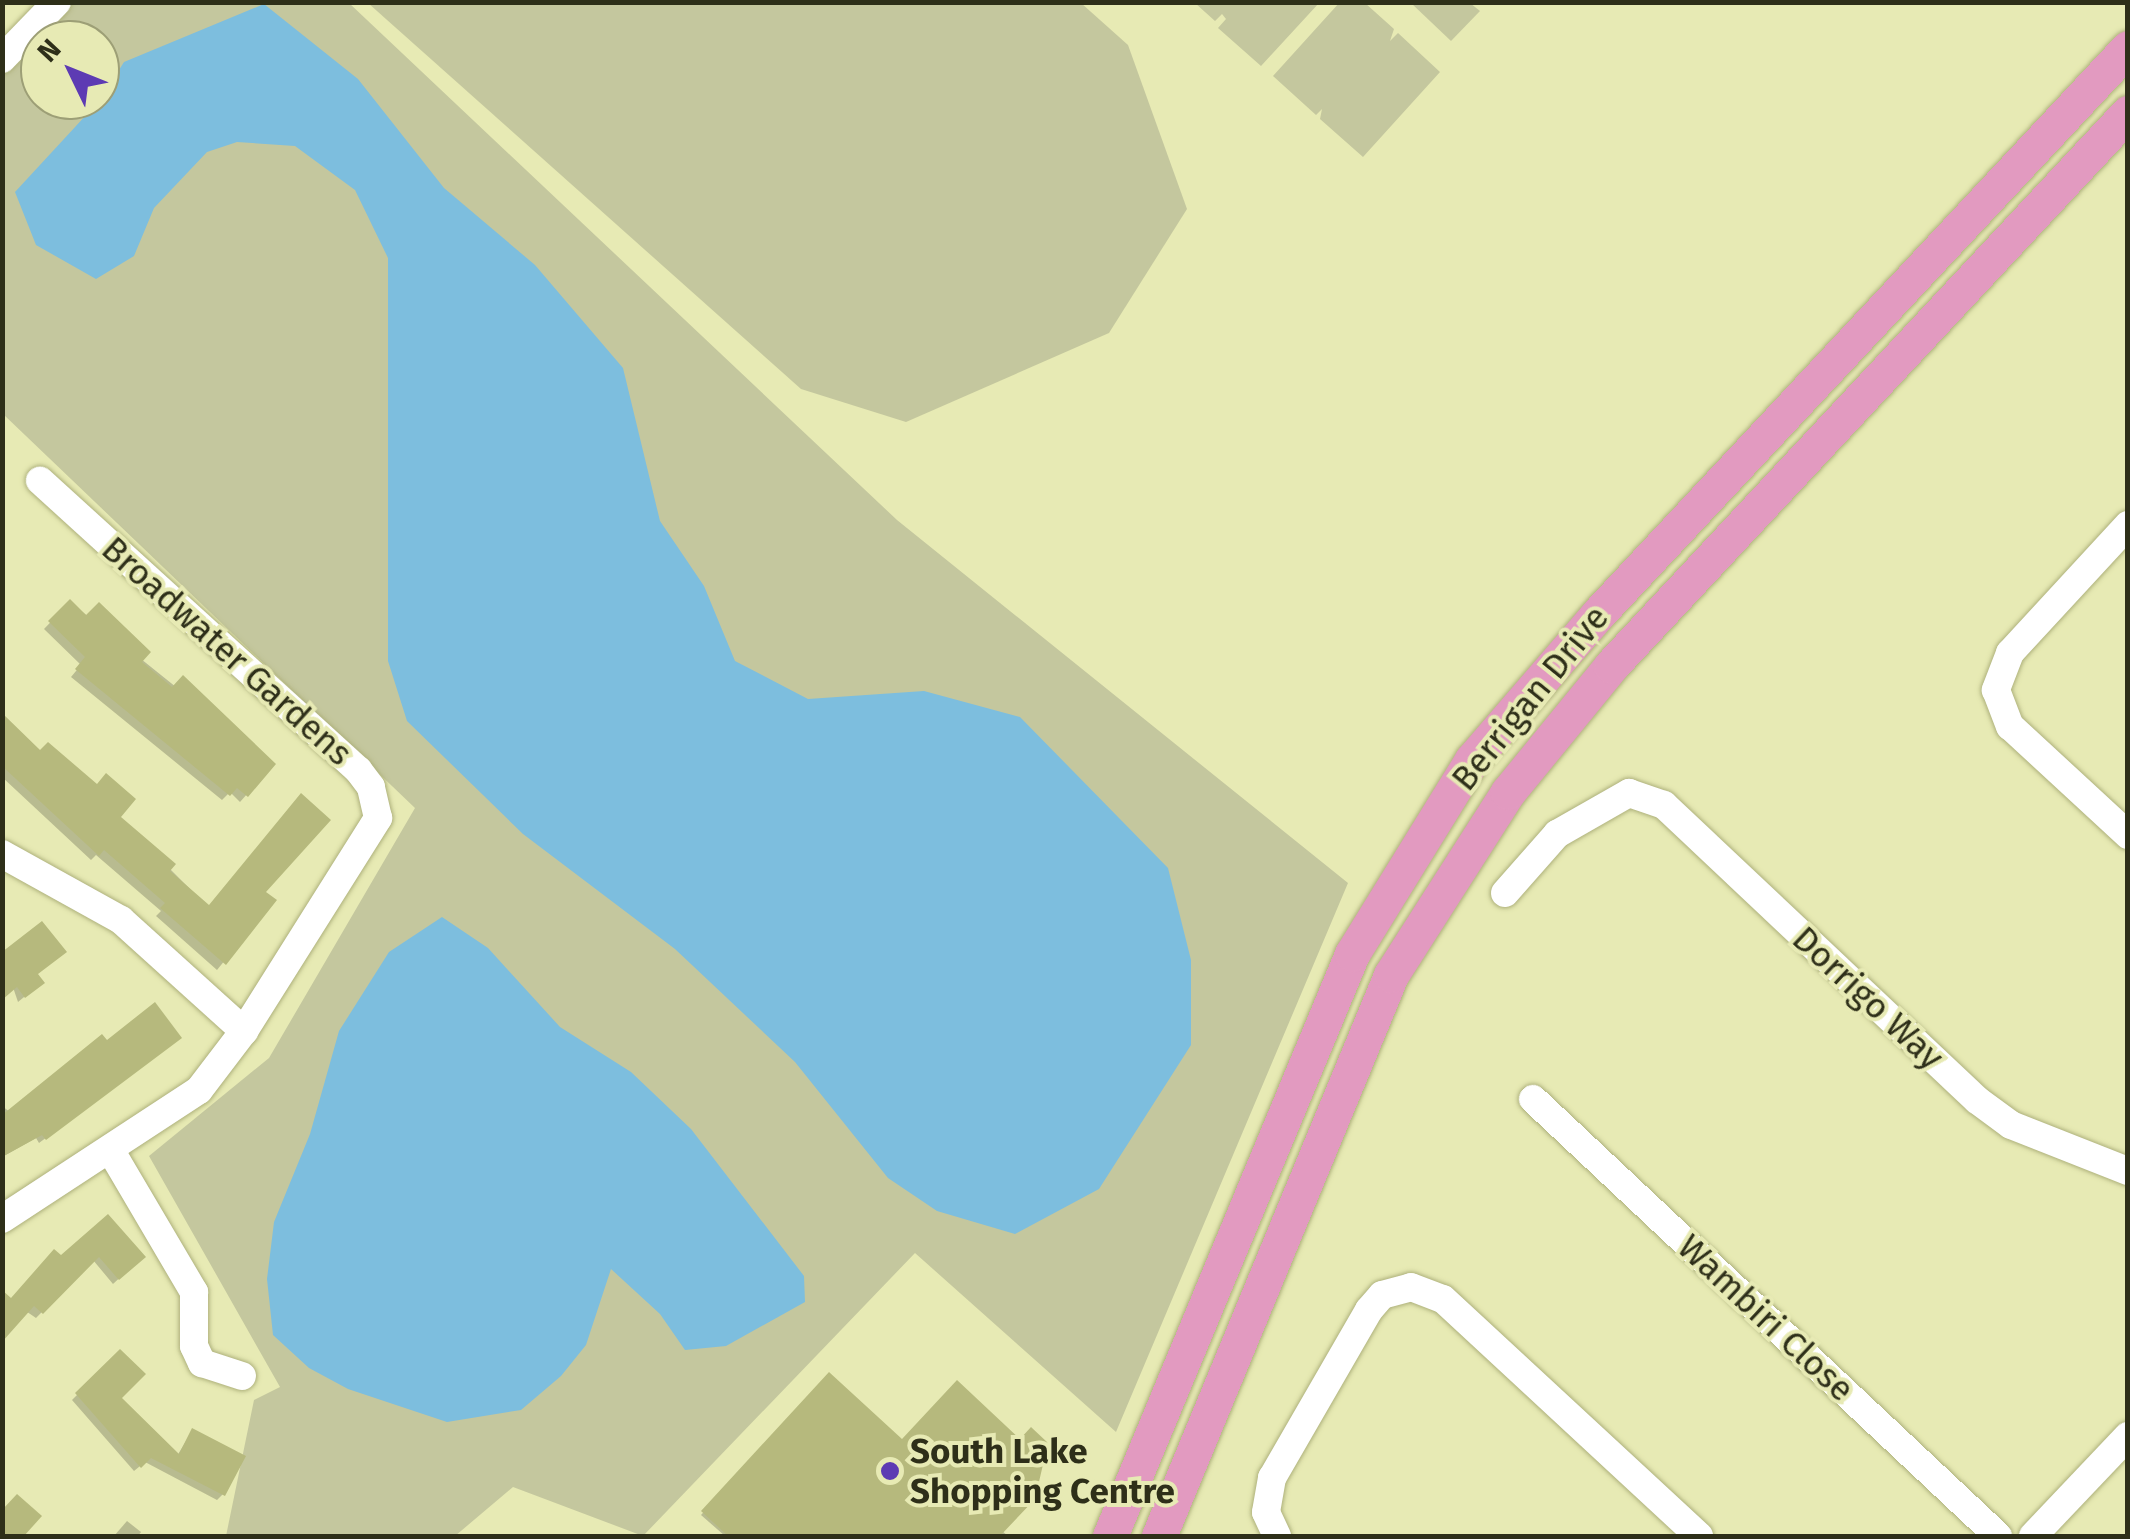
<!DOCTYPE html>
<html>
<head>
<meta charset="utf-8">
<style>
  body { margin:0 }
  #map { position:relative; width:2130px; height:1539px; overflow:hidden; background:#e7eab4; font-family:"Fira Sans",sans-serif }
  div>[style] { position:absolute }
  .green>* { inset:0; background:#c4c79e }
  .water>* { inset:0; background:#7dbede }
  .shadow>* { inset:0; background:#0003 }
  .building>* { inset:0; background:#b6b97d }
  .roads { filter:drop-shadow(0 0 2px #aeb17c) drop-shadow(0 0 2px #aeb17c) }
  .minor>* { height:28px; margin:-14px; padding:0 14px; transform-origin:14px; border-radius:14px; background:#fff }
  .major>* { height:35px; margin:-17.5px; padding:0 17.5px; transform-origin:17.5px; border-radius:17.5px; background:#e29ac0 }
  .dots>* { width:28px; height:28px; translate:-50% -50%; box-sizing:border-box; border:5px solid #e7eab4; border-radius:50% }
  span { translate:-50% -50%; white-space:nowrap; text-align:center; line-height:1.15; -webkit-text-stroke:8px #e7eab4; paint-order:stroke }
  .street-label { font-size:35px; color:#2e2f19 }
  .poi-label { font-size:35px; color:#2e2f19; font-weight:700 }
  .left { translate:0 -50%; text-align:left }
  .frame { position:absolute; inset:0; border:5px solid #2e2f19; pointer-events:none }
  .north { position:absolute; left:20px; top:20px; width:100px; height:100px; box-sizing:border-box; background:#e7eab4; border:2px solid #9d9f76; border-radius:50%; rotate:313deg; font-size:28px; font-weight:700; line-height:40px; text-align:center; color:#2e2f19 }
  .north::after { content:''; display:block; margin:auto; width:35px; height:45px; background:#5d3bb3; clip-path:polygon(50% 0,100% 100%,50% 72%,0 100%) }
</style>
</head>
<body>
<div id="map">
  <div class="green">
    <i style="clip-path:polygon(1340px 2px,1365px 3px,1394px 29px,1390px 41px,1398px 33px,1440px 72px,1363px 157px,1320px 119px,1322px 109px,1316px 115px,1273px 76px)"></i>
    <i style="clip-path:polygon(evenodd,66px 3px,349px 3px,897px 520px,1348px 883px,1116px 1432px,915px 1253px,643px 1536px,513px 1487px,455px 1536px,226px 1536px,254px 1400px,280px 1387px,149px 1156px,269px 1058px,415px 808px,3px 414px,3px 64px,66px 3px,40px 40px,100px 40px,100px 100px,40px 100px,40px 40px)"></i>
    <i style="clip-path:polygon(368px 3px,1081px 3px,1128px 45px,1187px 209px,1109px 333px,906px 422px,801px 389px)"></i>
    <i style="clip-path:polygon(1195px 3px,1319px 3px,1261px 66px,1218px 28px,1226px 19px,1222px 14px,1215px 21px)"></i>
    <i style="clip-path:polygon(1411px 3px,1470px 3px,1480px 11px,1451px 41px)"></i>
  </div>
  <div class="water">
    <i style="clip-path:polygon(264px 4px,358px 79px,444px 188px,535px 265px,623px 368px,660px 521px,704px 586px,735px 661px,808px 699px,924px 691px,1020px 717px,1168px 868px,1191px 960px,1191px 1045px,1099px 1189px,1015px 1234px,937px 1211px,888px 1178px,795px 1062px,675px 949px,523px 834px,407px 721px,388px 661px,388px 258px,355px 190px,295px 146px,237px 142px,207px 152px,154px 208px,134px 256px,96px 279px,36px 245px,15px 192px,100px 100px,124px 62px)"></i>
    <i style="clip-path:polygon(442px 917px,488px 948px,560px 1027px,631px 1072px,691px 1129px,804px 1276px,805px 1302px,726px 1346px,685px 1350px,660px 1314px,611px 1269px,586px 1345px,561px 1376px,521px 1410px,447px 1422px,348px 1389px,309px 1368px,273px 1335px,267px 1279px,274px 1222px,310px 1134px,339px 1031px,389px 952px)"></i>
  </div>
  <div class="shadow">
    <i style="clip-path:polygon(70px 602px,273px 765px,240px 802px,230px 792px,222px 800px,71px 677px,81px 665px,44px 629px)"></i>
    <i style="clip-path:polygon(2px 718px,118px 817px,209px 908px,263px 892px,273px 901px,217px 970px,156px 916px,161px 911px,96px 855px,91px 860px,2px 777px)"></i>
    <i style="clip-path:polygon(2px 955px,36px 975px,35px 988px,18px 1002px)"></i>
    <i style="clip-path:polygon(106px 1043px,173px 1043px,39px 1143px,36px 1138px,2px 1157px,2px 1106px,10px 1112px)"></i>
    <i style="clip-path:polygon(108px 1218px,142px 1257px,113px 1284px,93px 1260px,36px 1318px,11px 1301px)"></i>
    <i style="clip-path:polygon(120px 1352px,119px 1398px,177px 1456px,192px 1431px,223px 1494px,217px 1500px,145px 1462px,134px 1471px,72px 1400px)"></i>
    <i style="clip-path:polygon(829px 1375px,1002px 1531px,1008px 1536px,725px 1536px,701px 1515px)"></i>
    <i style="clip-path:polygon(127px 1521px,141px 1532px,138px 1536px,114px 1536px)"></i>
  </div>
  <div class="building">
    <i style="clip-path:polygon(70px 599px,86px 615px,99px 602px,151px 652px,142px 662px,172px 687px,183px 675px,276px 764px,248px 797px,237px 788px,230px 796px,75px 669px,85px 657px,48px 621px)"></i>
    <i style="clip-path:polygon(2px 713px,40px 750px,48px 742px,97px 784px,106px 773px,136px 799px,121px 817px,176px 864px,170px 871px,209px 905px,301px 793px,331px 820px,266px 892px,277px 900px,226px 965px,160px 908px,165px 903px,104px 850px,99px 856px,2px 766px)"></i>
    <i style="clip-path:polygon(42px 921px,67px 952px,38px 974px,45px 983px,25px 998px,17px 987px,2px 1000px,2px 952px)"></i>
    <i style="clip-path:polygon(155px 1002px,182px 1038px,46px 1140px,42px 1135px,2px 1157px,2px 1115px,102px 1034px,107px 1040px)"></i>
    <i style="clip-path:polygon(108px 1214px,146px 1257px,119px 1280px,99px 1257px,43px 1314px,34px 1306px,2px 1342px,2px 1290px,11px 1298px,54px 1249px,61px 1255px)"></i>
    <i style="clip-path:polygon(120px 1349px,146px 1374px,122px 1398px,179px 1454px,192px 1428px,246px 1456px,225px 1496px,151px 1458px,141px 1468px,75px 1393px)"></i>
    <i style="clip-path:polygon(829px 1372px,902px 1439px,957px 1380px,1020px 1439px,1031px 1427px,1048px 1443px,1035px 1499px,1000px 1536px,728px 1536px,701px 1511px)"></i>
    <i style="clip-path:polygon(17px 1494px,42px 1516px,24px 1536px,2px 1536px,2px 1510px)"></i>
  </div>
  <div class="roads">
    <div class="minor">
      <i style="left:2px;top:59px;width:79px;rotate:-46deg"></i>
      <i style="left:2128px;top:525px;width:174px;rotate:132.7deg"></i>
      <i style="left:2010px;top:653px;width:40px;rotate:111deg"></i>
      <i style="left:1996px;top:690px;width:39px;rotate:69deg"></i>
      <i style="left:2010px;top:726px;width:161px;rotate:42.7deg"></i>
      <i style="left:2px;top:854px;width:136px;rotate:29deg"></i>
      <i style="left:121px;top:920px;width:166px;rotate:42.1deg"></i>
      <i style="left:1505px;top:893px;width:79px;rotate:-48.6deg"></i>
      <i style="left:1557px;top:834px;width:83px;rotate:-29.7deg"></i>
      <i style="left:1629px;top:793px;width:37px;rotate:19deg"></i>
      <i style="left:1664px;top:805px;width:430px;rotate:43.3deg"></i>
      <i style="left:1977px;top:1100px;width:42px;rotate:36.3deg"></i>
      <i style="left:2011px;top:1125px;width:126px;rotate:21.5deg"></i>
      <i style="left:1533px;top:1099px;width:638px;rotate:43.22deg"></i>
      <i style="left:111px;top:1151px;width:164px;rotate:59.5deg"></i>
      <i style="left:194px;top:1292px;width:54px;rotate:90deg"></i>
      <i style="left:194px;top:1346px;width:19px;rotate:65deg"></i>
      <i style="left:202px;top:1363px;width:42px;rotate:18deg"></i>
      <i style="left:2px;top:1219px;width:235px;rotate:-33.2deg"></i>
      <i style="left:199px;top:1090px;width:74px;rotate:-52.7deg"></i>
      <i style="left:244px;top:1031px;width:252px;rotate:-57.8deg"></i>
      <i style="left:378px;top:818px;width:32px;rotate:-103deg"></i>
      <i style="left:371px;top:787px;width:21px;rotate:-127deg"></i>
      <i style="left:358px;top:770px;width:430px;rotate:-137.7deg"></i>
      <i style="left:1277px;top:1536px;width:26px;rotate:-115deg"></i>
      <i style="left:1266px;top:1512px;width:35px;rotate:-80deg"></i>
      <i style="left:1272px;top:1478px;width:194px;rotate:-60deg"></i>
      <i style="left:1369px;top:1310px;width:20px;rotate:-49deg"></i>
      <i style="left:1382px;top:1295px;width:30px;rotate:-15deg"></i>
      <i style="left:1411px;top:1287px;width:34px;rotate:21deg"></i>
      <i style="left:1443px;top:1299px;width:349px;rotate:42.8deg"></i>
      <i style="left:2033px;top:1536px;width:138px;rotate:-46.5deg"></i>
    </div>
    <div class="major">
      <i style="left:1110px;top:1536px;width:630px;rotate:-67.42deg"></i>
      <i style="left:1352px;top:954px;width:228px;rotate:-58.3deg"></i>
      <i style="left:1472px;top:760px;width:193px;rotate:-49.2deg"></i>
      <i style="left:1598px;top:614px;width:775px;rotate:-46.88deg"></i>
      <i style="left:1159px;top:1536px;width:607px;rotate:-67.53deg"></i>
      <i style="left:1391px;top:975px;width:217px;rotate:-57.4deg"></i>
      <i style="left:1508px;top:792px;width:163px;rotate:-50.7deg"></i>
      <i style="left:1611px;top:666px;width:757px;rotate:-46.93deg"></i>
    </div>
  </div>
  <div class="dots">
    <i style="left:890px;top:1471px;background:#5d3bb3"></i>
  </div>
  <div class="street-label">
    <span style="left:227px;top:651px;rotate:42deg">Broadwater Gardens</span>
    <span style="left:1530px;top:698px;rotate:-51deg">Berrigan Drive</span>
    <span style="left:1868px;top:998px;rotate:43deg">Dorrigo Way</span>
    <span style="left:1766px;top:1318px;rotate:43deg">Wambiri Close</span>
  </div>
  <div class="poi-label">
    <span class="left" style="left:910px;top:1471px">South Lake<br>Shopping Centre</span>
  </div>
  <div class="frame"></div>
  <div class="north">N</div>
</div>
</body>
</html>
